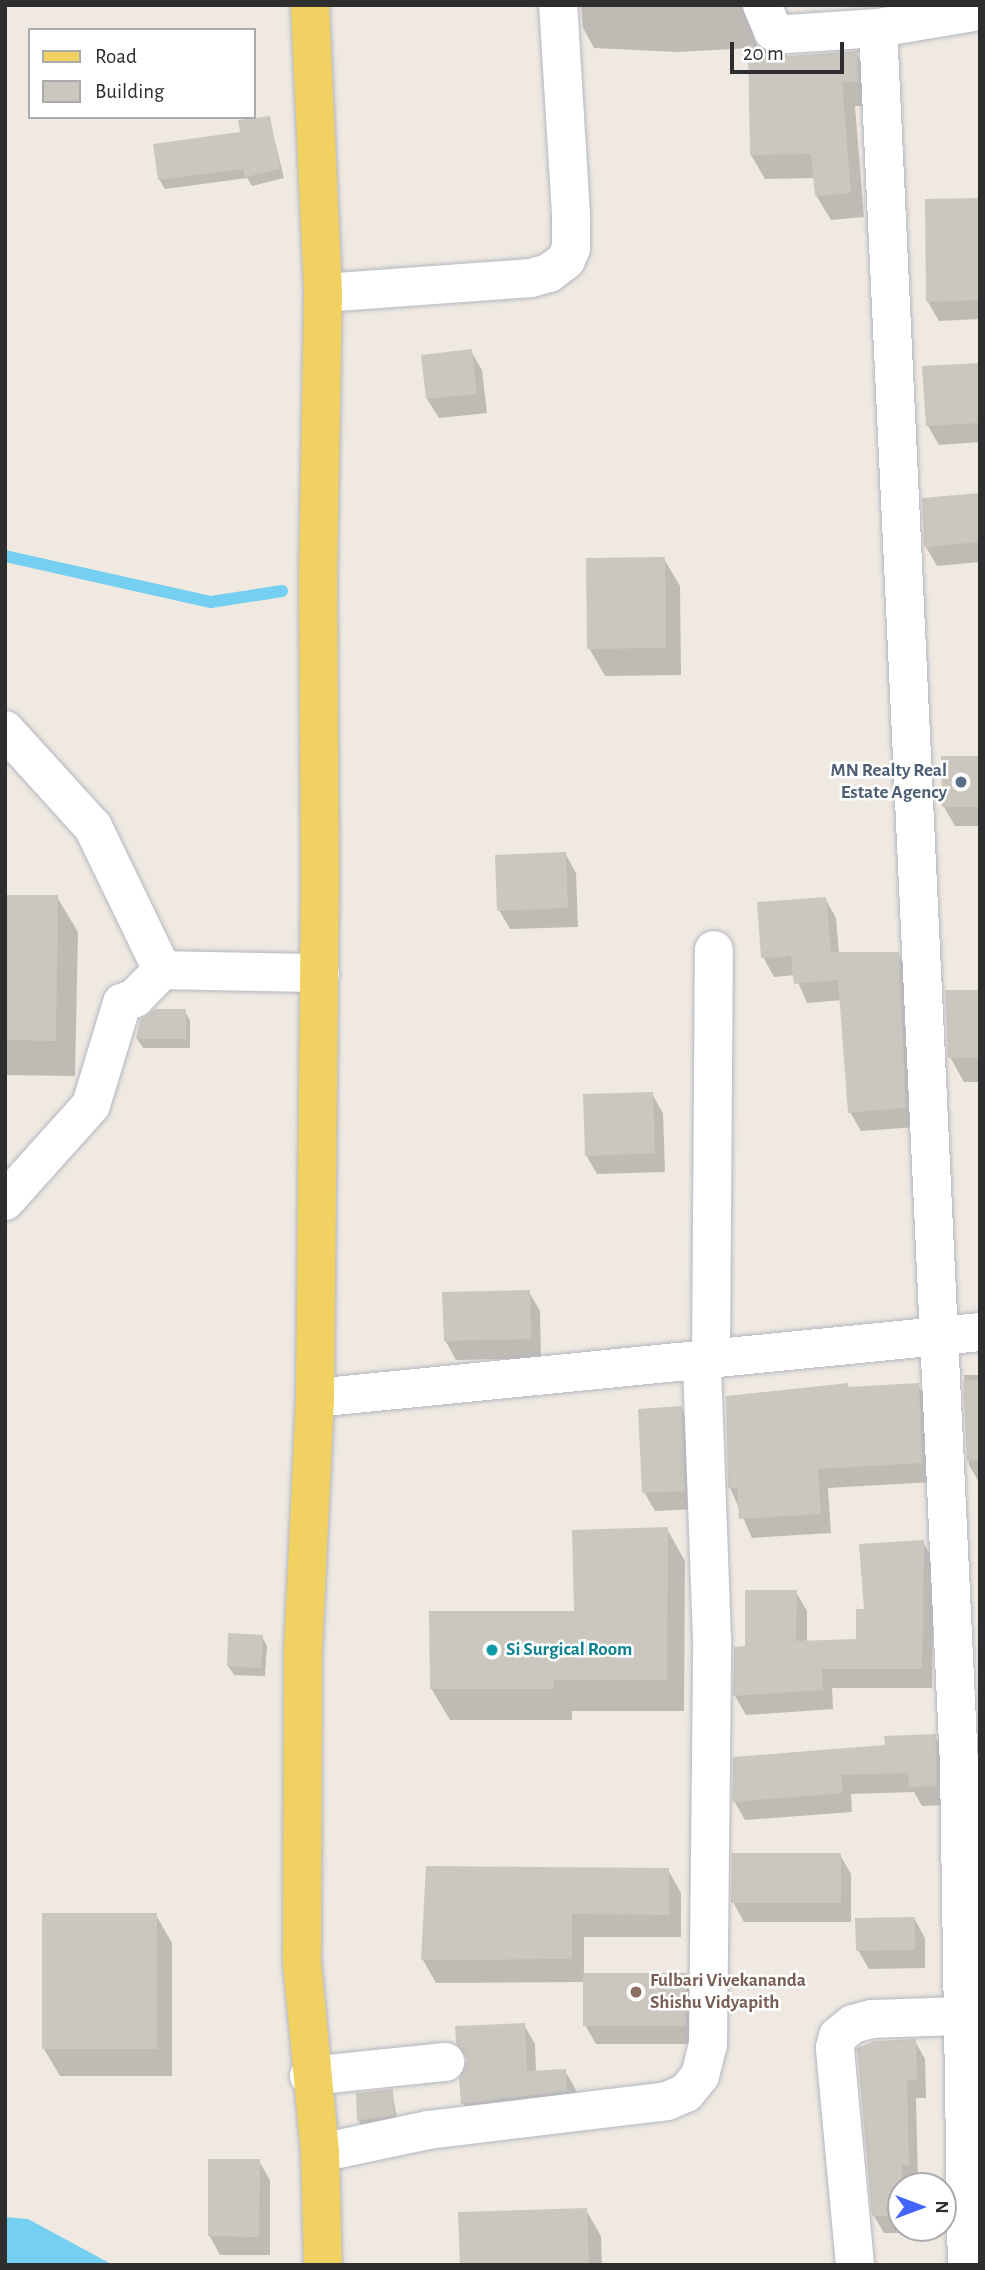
<!DOCTYPE html>
<html>
<head>
<meta charset="utf-8">
<style>
  body { margin:0 }
  #map { position:relative; width:985px; height:2270px; overflow:hidden; background:#efe9e1; font-family:"Alegreya Sans",sans-serif }
  div>[style] { position:absolute }
  .water>* { inset:0; background:#75cff0 }
  .shadow>* { inset:0; background:#0003 }
  .stream>* { height:12px; margin:-6px; padding:0 6px; transform-origin:6px; border-radius:6px; background:#75cff0 }
  .building>* { inset:0; background:#cbc7bf }
  .roads { filter:drop-shadow(0 0 2px #b4b7c1) drop-shadow(0 0 2px #b4b7c1) }
  .minor>* { height:38px; margin:-19px; padding:0 19px; transform-origin:19px; border-radius:19px; background:#fff }
  .major>* { height:38px; margin:-19px; padding:0 19px; transform-origin:19px; border-radius:19px; background:#f2d163 }
  .dots>* { width:19px; height:19px; translate:-50% -50%; box-sizing:border-box; border:4px solid #fff; border-radius:50% }
  span { translate:-50% -50%; white-space:nowrap; text-align:center; line-height:1.15; -webkit-text-stroke:5px #fff; paint-order:stroke }
  .service-label { font-size:19px; color:#4e5e75; font-weight:700 }
  .right { translate:-100% -50%; text-align:right }
  .culture-label { font-size:19px; color:#0d838f; font-weight:700 }
  .left { translate:0 -50%; text-align:left }
  .education-label { font-size:19px; color:#785e54; font-weight:700 }
  .frame { position:absolute; inset:0; border:7px solid #2e2e2e; pointer-events:none }
  .legend { position:absolute; left:28px; top:28px; width:228px; height:91px; box-sizing:border-box; background:#fff; border:2px solid #ababab; margin:0; padding:9px 12px; list-style:none; font-size:21px; color:#2e2e2e }
  .legend li { display:flex; align-items:center; gap:14px; height:35px }
  .legend b { width:35px; border:2px solid #ababab }
  .north { position:absolute; left:887px; top:2172px; width:70px; height:70px; box-sizing:border-box; background:#fff; border:2px solid #ababab; border-radius:50%; rotate:90deg; font-size:19px; font-weight:700; line-height:28px; text-align:center; color:#2e2e2e }
  .north::after { content:''; display:block; margin:auto; width:24px; height:32px; background:#4264fb; clip-path:polygon(50% 0,100% 100%,50% 72%,0 100%) }
  .scale { position:absolute; left:730px; top:42px; width:114px; height:32px; box-sizing:border-box; border:4px solid #2e2e2e; border-top:0; padding-left:9px; font-size:21px; line-height:24px; white-space:nowrap; color:#2e2e2e; -webkit-text-stroke:5px #fff; paint-order:stroke }
</style>
</head>
<body>
<div id="map">
  <div class="water">
    <i style="clip-path:polygon(5px 2217px,28px 2219px,113px 2265px,5px 2265px)"></i>
  </div>
  <div class="shadow">
    <i style="clip-path:polygon(581px 5px,759px 5px,750px 23px,758px 49px,788px 58px,856px 53px,870px 78px,872px 106px,855px 106px,864px 217px,831px 220px,816px 195px,815px 178px,765px 179px,751px 155px,750px 48px,677px 52px,594px 48px,583px 28px)"></i>
    <i style="clip-path:polygon(269px 118px,284px 178px,252px 186px,247px 178px,165px 189px,159px 179px)"></i>
    <i style="clip-path:polygon(980px 200px,980px 319px,939px 321px,928px 302px)"></i>
    <i style="clip-path:polygon(471px 351px,482px 370px,487px 413px,439px 418px,427px 399px)"></i>
    <i style="clip-path:polygon(980px 365px,980px 442px,939px 445px,928px 426px)"></i>
    <i style="clip-path:polygon(980px 494px,980px 562px,937px 566px,926px 547px)"></i>
    <i style="clip-path:polygon(664px 559px,680px 586px,681px 675px,605px 676px,589px 648px)"></i>
    <i style="clip-path:polygon(980px 757px,980px 826px,955px 826px,944px 807px)"></i>
    <i style="clip-path:polygon(565px 853px,576px 873px,578px 927px,510px 929px,499px 910px)"></i>
    <i style="clip-path:polygon(5px 896px,57px 897px,78px 932px,75px 1076px,5px 1075px)"></i>
    <i style="clip-path:polygon(825px 898px,836px 918px,839px 954px,898px 954px,909px 973px,916px 1127px,861px 1131px,850px 1112px,842px 1000px,807px 1003px,795px 975px,774px 977px,763px 957px)"></i>
    <i style="clip-path:polygon(980px 992px,980px 1082px,964px 1082px,950px 1057px)"></i>
    <i style="clip-path:polygon(184px 1010px,190px 1020px,190px 1048px,143px 1048px,137px 1039px)"></i>
    <i style="clip-path:polygon(652px 1094px,663px 1113px,665px 1172px,597px 1174px,586px 1155px)"></i>
    <i style="clip-path:polygon(529px 1292px,540px 1311px,541px 1358px,456px 1360px,445px 1340px)"></i>
    <i style="clip-path:polygon(964px 1375px,980px 1375px,980px 1484px,969px 1465px)"></i>
    <i style="clip-path:polygon(847px 1385px,849px 1389px,918px 1385px,929px 1404px,933px 1482px,828px 1488px,831px 1533px,752px 1538px,730px 1488px)"></i>
    <i style="clip-path:polygon(681px 1408px,692px 1427px,695px 1509px,655px 1511px,644px 1492px)"></i>
    <i style="clip-path:polygon(667px 1529px,685px 1561px,684px 1711px,572px 1711px,572px 1720px,450px 1720px,431px 1688px,576px 1613px)"></i>
    <i style="clip-path:polygon(923px 1542px,934px 1561px,932px 1688px,832px 1688px,833px 1709px,746px 1715px,735px 1696px,747px 1648px,796px 1592px,807px 1611px,807px 1643px,857px 1641px,866px 1611px)"></i>
    <i style="clip-path:polygon(262px 1637px,267px 1646px,265px 1676px,234px 1675px,228px 1666px)"></i>
    <i style="clip-path:polygon(935px 1736px,946px 1755px,947px 1805px,922px 1806px,914px 1792px,851px 1794px,852px 1812px,745px 1820px,734px 1801px,887px 1747px)"></i>
    <i style="clip-path:polygon(840px 1855px,851px 1874px,851px 1922px,744px 1922px,733px 1902px)"></i>
    <i style="clip-path:polygon(668px 1870px,681px 1893px,681px 1937px,584px 1937px,584px 1975px,686px 1975px,697px 1994px,696px 2044px,596px 2044px,585px 2025px,585px 1982px,436px 1983px,423px 1960px)"></i>
    <i style="clip-path:polygon(156px 1915px,172px 1943px,172px 2076px,60px 2076px,44px 2049px)"></i>
    <i style="clip-path:polygon(914px 1918px,925px 1938px,925px 1968px,869px 1969px,858px 1950px)"></i>
    <i style="clip-path:polygon(524px 2025px,535px 2044px,536px 2073px,565px 2071px,576px 2090px,577px 2110px,474px 2123px,463px 2103px,468px 2062px)"></i>
    <i style="clip-path:polygon(915px 2041px,925px 2059px,926px 2098px,916px 2098px,918px 2183px,901px 2186px,901px 2228px,911px 2228px,911px 2233px,884px 2233px,874px 2216px)"></i>
    <i style="clip-path:polygon(392px 2091px,398px 2124px,364px 2130px,359px 2121px)"></i>
    <i style="clip-path:polygon(259px 2161px,270px 2180px,270px 2255px,220px 2255px,209px 2235px)"></i>
    <i style="clip-path:polygon(586px 2210px,601px 2236px,602px 2265px,438px 2265px,461px 2264px)"></i>
  </div>
  <div class="stream">
    <i style="left:5px;top:556px;width:211px;rotate:12.6deg"></i>
    <i style="left:211px;top:602px;width:72px;rotate:-8.8deg"></i>
  </div>
  <div class="building">
    <i style="clip-path:polygon(748px 44px,788px 56px,857px 51px,859px 82px,842px 82px,851px 193px,815px 196px,811px 154px,750px 155px)"></i>
    <i style="clip-path:polygon(270px 116px,280px 169px,245px 177px,243px 169px,158px 180px,153px 144px,240px 132px,238px 120px)"></i>
    <i style="clip-path:polygon(980px 198px,980px 300px,926px 302px,925px 199px)"></i>
    <i style="clip-path:polygon(472px 349px,477px 394px,426px 399px,421px 355px)"></i>
    <i style="clip-path:polygon(980px 363px,980px 423px,926px 426px,922px 366px)"></i>
    <i style="clip-path:polygon(980px 493px,980px 542px,924px 547px,922px 498px)"></i>
    <i style="clip-path:polygon(665px 557px,666px 648px,587px 649px,586px 558px)"></i>
    <i style="clip-path:polygon(941px 756px,980px 756px,980px 807px,942px 807px)"></i>
    <i style="clip-path:polygon(566px 852px,568px 908px,497px 911px,495px 855px)"></i>
    <i style="clip-path:polygon(5px 895px,58px 895px,56px 1041px,5px 1040px)"></i>
    <i style="clip-path:polygon(826px 897px,831px 952px,899px 952px,906px 1108px,848px 1113px,838px 980px,794px 984px,791px 956px,761px 958px,757px 902px)"></i>
    <i style="clip-path:polygon(945px 990px,980px 990px,980px 1058px,948px 1058px)"></i>
    <i style="clip-path:polygon(155px 1009px,186px 1009px,186px 1039px,136px 1039px,140px 1020px)"></i>
    <i style="clip-path:polygon(653px 1092px,655px 1153px,585px 1156px,583px 1094px)"></i>
    <i style="clip-path:polygon(530px 1290px,531px 1339px,444px 1341px,442px 1292px)"></i>
    <i style="clip-path:polygon(980px 1380px,980px 1460px,967px 1461px,963px 1381px)"></i>
    <i style="clip-path:polygon(848px 1383px,848px 1387px,919px 1383px,923px 1463px,818px 1469px,821px 1514px,739px 1519px,737px 1488px,728px 1488px,726px 1396px)"></i>
    <i style="clip-path:polygon(682px 1406px,685px 1491px,642px 1493px,638px 1409px)"></i>
    <i style="clip-path:polygon(668px 1527px,667px 1680px,554px 1680px,554px 1689px,430px 1689px,429px 1611px,574px 1611px,572px 1530px)"></i>
    <i style="clip-path:polygon(924px 1540px,922px 1669px,822px 1669px,823px 1690px,733px 1696px,734px 1647px,745px 1646px,745px 1590px,797px 1590px,796px 1641px,856px 1639px,856px 1609px,864px 1609px,859px 1544px)"></i>
    <i style="clip-path:polygon(228px 1633px,263px 1635px,261px 1668px,227px 1666px)"></i>
    <i style="clip-path:polygon(936px 1734px,937px 1786px,909px 1787px,908px 1773px,841px 1775px,843px 1793px,732px 1802px,733px 1757px,885px 1745px,884px 1736px)"></i>
    <i style="clip-path:polygon(732px 1853px,841px 1853px,841px 1903px,731px 1903px)"></i>
    <i style="clip-path:polygon(426px 1866px,669px 1868px,669px 1915px,572px 1914px,572px 1959px,421px 1960px)"></i>
    <i style="clip-path:polygon(42px 1913px,157px 1913px,157px 2049px,42px 2049px)"></i>
    <i style="clip-path:polygon(915px 1917px,915px 1950px,856px 1951px,855px 1918px)"></i>
    <i style="clip-path:polygon(583px 1973px,687px 1973px,686px 2026px,583px 2026px)"></i>
    <i style="clip-path:polygon(525px 2023px,527px 2071px,566px 2069px,567px 2091px,461px 2104px,459px 2078px,467px 2060px,456px 2043px,455px 2026px)"></i>
    <i style="clip-path:polygon(916px 2039px,917px 2080px,907px 2080px,909px 2165px,902px 2165px,901px 2216px,872px 2216px,857px 2048px,875px 2041px)"></i>
    <i style="clip-path:polygon(393px 2089px,394px 2115px,357px 2121px,356px 2093px)"></i>
    <i style="clip-path:polygon(208px 2159px,260px 2159px,259px 2237px,208px 2236px)"></i>
    <i style="clip-path:polygon(587px 2208px,589px 2265px,460px 2265px,458px 2212px)"></i>
  </div>
  <div class="roads">
    <div class="minor">
      <i style="left:762px;top:5px;width:28px;rotate:67deg"></i>
      <i style="left:773px;top:31px;width:14px;rotate:12deg"></i>
      <i style="left:787px;top:34px;width:91px;rotate:-3.8deg"></i>
      <i style="left:878px;top:28px;width:103px;rotate:-9.5deg"></i>
      <i style="left:878px;top:28px;width:1741px;rotate:87.33deg"></i>
      <i style="left:959px;top:1767px;width:498px;rotate:89.1deg"></i>
      <i style="left:323px;top:293px;width:209px;rotate:-4.1deg"></i>
      <i style="left:531px;top:278px;width:19px;rotate:-16deg"></i>
      <i style="left:549px;top:273px;width:21px;rotate:-37deg"></i>
      <i style="left:566px;top:260px;width:13px;rotate:-67deg"></i>
      <i style="left:571px;top:248px;width:33px;rotate:-90deg"></i>
      <i style="left:571px;top:215px;width:210px;rotate:-93.5deg"></i>
      <i style="left:5px;top:730px;width:131px;rotate:47.8deg"></i>
      <i style="left:93px;top:827px;width:159px;rotate:64.2deg"></i>
      <i style="left:162px;top:970px;width:158px;rotate:1.1deg"></i>
      <i style="left:5px;top:1201px;width:129px;rotate:-48.1deg"></i>
      <i style="left:91px;top:1105px;width:107px;rotate:-73.1deg"></i>
      <i style="left:122px;top:1003px;width:14px;rotate:-21deg"></i>
      <i style="left:135px;top:998px;width:39px;rotate:-46deg"></i>
      <i style="left:711px;top:1360px;width:410px;rotate:-89.6deg"></i>
      <i style="left:315px;top:1398px;width:668px;rotate:-5.67deg"></i>
      <i style="left:309px;top:2076px;width:137px;rotate:-5.9deg"></i>
      <i style="left:320px;top:2153px;width:110px;rotate:-12deg"></i>
      <i style="left:428px;top:2130px;width:241px;rotate:-6.9deg"></i>
      <i style="left:667px;top:2101px;width:21px;rotate:-23deg"></i>
      <i style="left:686px;top:2093px;width:22px;rotate:-51deg"></i>
      <i style="left:700px;top:2076px;width:32px;rotate:-76deg"></i>
      <i style="left:708px;top:2045px;width:406px;rotate:-89.4deg"></i>
      <i style="left:712px;top:1639px;width:277px;rotate:-92.1deg"></i>
      <i style="left:855px;top:2265px;width:218px;rotate:-95.3deg"></i>
      <i style="left:835px;top:2048px;width:12px;rotate:-76deg"></i>
      <i style="left:838px;top:2036px;width:19px;rotate:-39deg"></i>
      <i style="left:853px;top:2024px;width:20px;rotate:-15deg"></i>
      <i style="left:872px;top:2019px;width:91px;rotate:-1.9deg"></i>
    </div>
    <div class="major">
      <i style="left:310px;top:5px;width:288px;rotate:87.4deg"></i>
      <i style="left:323px;top:293px;width:287px;rotate:91deg"></i>
      <i style="left:318px;top:580px;width:303px;rotate:89.6deg"></i>
      <i style="left:320px;top:883px;width:515px;rotate:90.56deg"></i>
      <i style="left:315px;top:1398px;width:259px;rotate:92.7deg"></i>
      <i style="left:303px;top:1657px;width:305px;rotate:90.2deg"></i>
      <i style="left:302px;top:1962px;width:192px;rotate:84.6deg"></i>
      <i style="left:320px;top:2153px;width:112px;rotate:88.5deg"></i>
    </div>
  </div>
  <div class="dots">
    <i style="left:961px;top:782px;background:#5c6f8a"></i>
    <i style="left:492px;top:1650px;background:#0f9aa8"></i>
    <i style="left:636px;top:1992px;background:#8d6e63"></i>
  </div>
  <div class="service-label">
    <span class="right" style="left:947px;top:782px">MN Realty Real<br>Estate Agency</span>
  </div>
  <div class="culture-label">
    <span class="left" style="left:506px;top:1650px">Si Surgical Room</span>
  </div>
  <div class="education-label">
    <span class="left" style="left:650px;top:1992px">Fulbari Vivekananda<br>Shishu Vidyapith</span>
  </div>
  <div class="frame"></div>
  <ul class="legend">
  <li><b style="height:9px;background:#f2d163"></b>Road</li>
  <li><b style="height:19px;background:#cbc7bf"></b>Building</li>
  </ul>
  <div class="north">N</div>
  <div class="scale">20 m</div>
</div>
</body>
</html>
